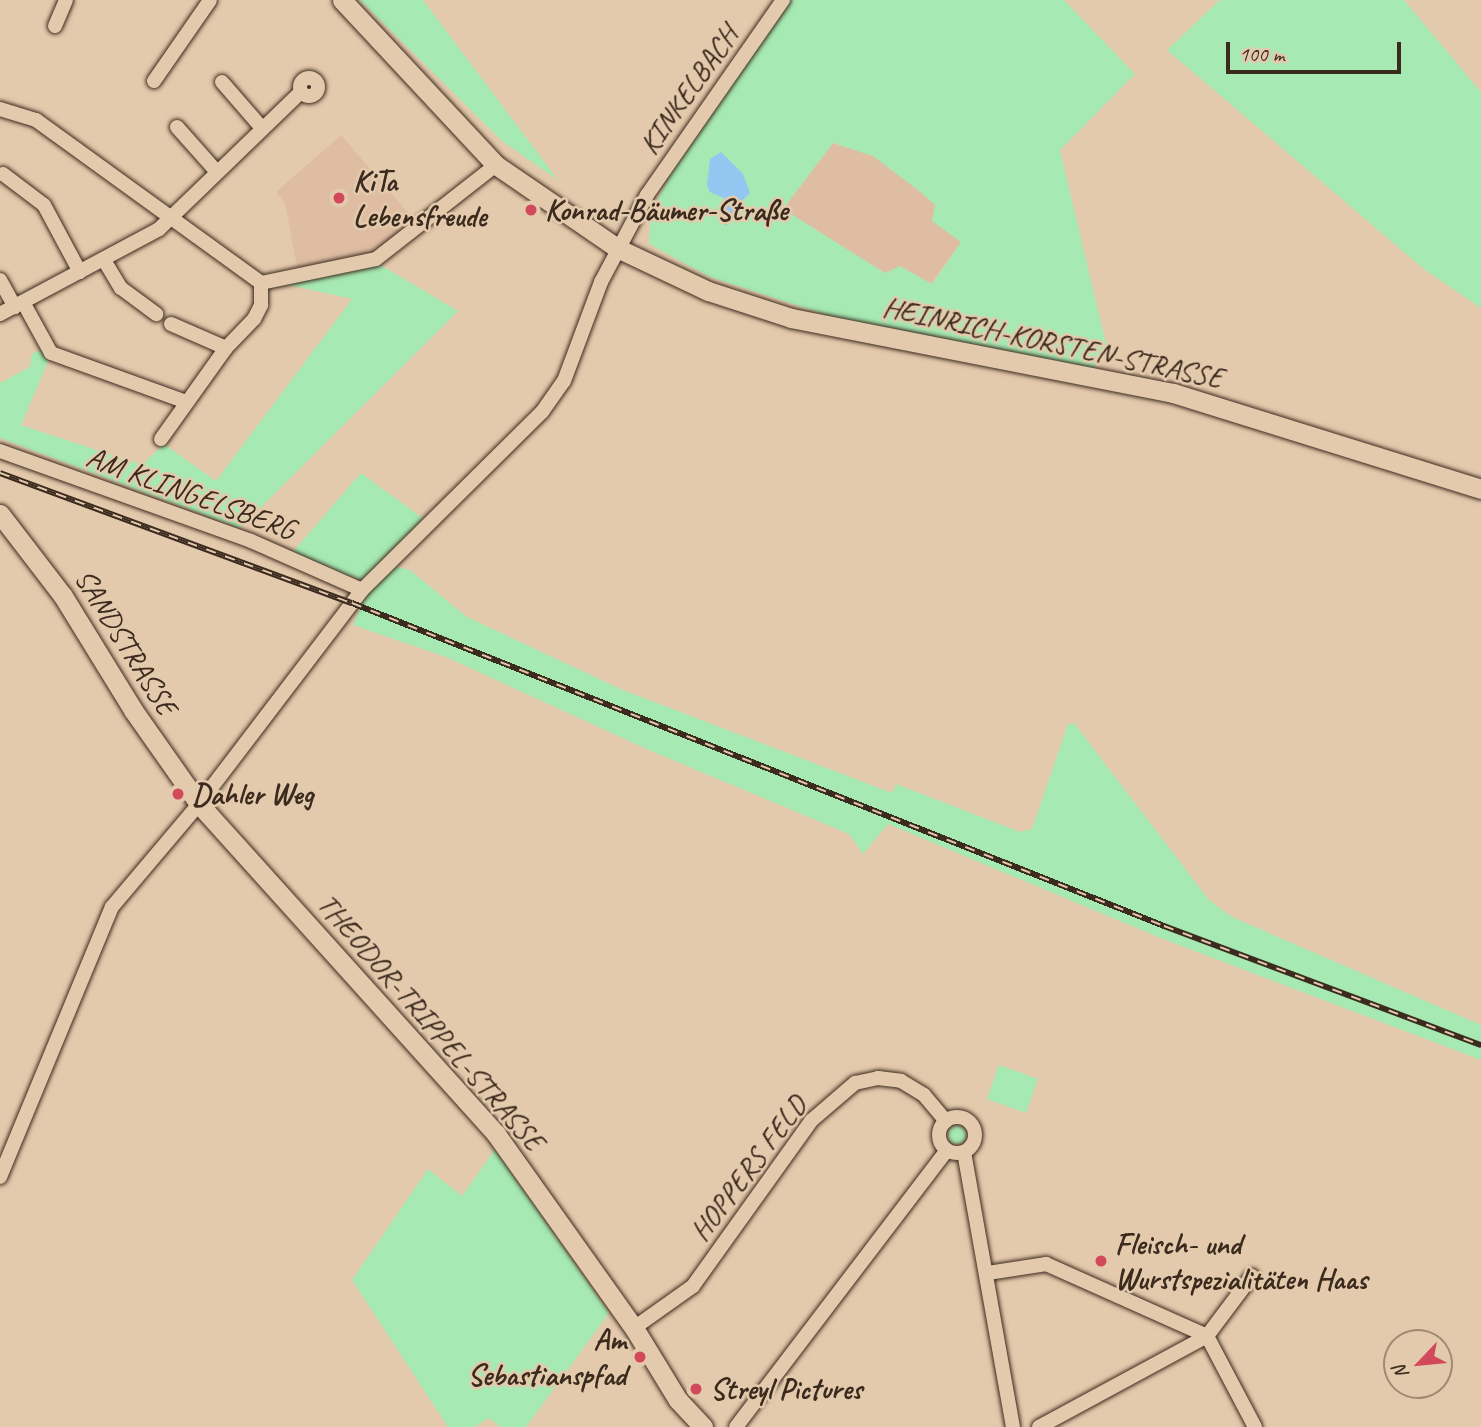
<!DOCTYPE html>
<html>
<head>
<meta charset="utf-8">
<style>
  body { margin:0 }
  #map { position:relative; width:1481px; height:1427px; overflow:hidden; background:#e4caac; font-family:Caveat,sans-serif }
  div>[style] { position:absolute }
  .built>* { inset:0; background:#debda3 }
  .green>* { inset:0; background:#a6e9b2 }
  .round { border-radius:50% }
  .water>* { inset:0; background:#93c6f0 }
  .roads { filter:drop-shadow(0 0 2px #3b2a1e) drop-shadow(0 0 2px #3b2a1e) }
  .street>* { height:14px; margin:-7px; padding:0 7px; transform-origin:7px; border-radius:7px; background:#e4caac }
  .street>.ring { margin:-7px; padding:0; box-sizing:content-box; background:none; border:14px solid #e4caac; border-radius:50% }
  .secondary>* { height:19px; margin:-9.5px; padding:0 9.5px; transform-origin:9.5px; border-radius:9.5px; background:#e4caac }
  .rail>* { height:6px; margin-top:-3px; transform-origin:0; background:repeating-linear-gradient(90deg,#e4caac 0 10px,#3b2a1e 0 20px); box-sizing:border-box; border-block:2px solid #3b2a1e }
  .dots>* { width:19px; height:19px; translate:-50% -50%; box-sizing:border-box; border:4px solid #e4caac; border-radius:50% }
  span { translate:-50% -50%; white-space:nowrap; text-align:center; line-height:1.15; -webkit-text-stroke:5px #e4caac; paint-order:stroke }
  .street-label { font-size:30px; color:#3b2a1e }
  .poi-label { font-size:30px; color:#3b2a1e; font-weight:700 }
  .left { translate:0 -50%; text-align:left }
  .right { translate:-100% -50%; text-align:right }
  .north { position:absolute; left:1383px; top:1329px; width:70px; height:70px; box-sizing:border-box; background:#e4caac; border:2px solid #a08a73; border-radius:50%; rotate:244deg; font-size:19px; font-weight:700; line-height:28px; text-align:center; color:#3b2a1e }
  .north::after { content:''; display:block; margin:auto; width:24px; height:32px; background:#d1495b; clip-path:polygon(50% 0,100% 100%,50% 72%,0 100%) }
  .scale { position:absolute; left:1226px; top:42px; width:175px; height:32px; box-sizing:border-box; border:4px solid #3b2a1e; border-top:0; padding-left:9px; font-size:21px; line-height:24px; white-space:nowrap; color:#3b2a1e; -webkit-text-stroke:5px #e4caac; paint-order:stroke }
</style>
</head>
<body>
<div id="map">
  <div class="built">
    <i style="clip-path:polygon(341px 135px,415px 221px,373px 252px,297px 267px,285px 203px,276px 192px)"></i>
    <i style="clip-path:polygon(833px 143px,873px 156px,918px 190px,935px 205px,932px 221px,961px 242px,931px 284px,900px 266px,885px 274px,783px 209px)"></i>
  </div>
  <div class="green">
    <i style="clip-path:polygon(360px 0,423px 0,558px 180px,502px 141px)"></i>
    <i style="clip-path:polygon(evenodd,774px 0,1064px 0,1135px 74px,1060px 150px,1108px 352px,1093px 369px,839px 319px,710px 277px,649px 244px,651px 213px,673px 169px,774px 0,833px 143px,873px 156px,918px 190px,935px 205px,932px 221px,961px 242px,932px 284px,900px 266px,885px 273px,783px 209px,833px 143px)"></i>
    <i style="clip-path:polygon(1220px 0,1404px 0,1481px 92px,1481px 308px,1425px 270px,1167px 50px)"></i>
    <i style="clip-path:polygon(379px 264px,458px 311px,240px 528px,0 438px,0 383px,30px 367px,32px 354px,45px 347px,50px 357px,21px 425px,142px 465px,164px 444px,216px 481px,352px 299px,285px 284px)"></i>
    <i style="clip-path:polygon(361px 473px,424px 519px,365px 582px,291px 554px)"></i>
    <i style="clip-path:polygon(397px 567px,410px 570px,467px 617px,623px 690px,892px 793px,896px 784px,1020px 832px,1032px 829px,1068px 724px,1074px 723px,1209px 900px,1232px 917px,1481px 1025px,1481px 1060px,1158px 937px,888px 824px,863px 854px,849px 834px,651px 751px,446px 657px,353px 625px,367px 591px)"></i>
    <i style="clip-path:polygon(999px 1065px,1038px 1079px,1026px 1113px,987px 1099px)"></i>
    <i class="round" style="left:948px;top:1126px;width:18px;height:18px"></i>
    <i style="clip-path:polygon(495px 1149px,609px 1313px,526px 1427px,501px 1427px,489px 1418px,474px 1427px,448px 1427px,352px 1280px,428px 1169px,462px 1196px)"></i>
  </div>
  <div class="water">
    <i style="clip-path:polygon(721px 152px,743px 174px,750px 193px,738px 205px,735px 219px,725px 226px,721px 218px,724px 198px,710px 192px,707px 185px,710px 159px)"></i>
  </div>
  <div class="roads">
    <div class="street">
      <i style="left:55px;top:26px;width:28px;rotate:-67deg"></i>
      <i class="ring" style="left:300px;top:78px;width:4px;height:4px"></i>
      <i style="left:154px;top:81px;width:98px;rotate:-55.3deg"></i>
      <i style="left:222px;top:82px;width:61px;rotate:49deg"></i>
      <i style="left:0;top:109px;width:38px;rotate:17deg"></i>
      <i style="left:36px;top:120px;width:278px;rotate:35.9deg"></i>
      <i style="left:261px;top:283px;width:117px;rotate:-11.8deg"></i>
      <i style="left:376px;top:259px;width:152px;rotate:-38.1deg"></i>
      <i style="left:177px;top:127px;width:59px;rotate:48.4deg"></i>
      <i style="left:3px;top:174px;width:51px;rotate:37.1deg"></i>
      <i style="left:44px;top:205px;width:76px;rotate:61.8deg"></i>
      <i style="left:104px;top:260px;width:33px;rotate:59deg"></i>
      <i style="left:121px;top:288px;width:44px;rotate:36.6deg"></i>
      <i style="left:0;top:280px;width:31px;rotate:61deg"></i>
      <i style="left:23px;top:302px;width:58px;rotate:61.2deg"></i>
      <i style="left:51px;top:353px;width:144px;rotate:19.9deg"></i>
      <i style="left:0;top:314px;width:180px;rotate:-28.1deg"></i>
      <i style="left:159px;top:229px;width:197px;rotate:-44deg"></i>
      <i style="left:171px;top:324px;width:60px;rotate:23.6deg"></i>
      <i style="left:161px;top:439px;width:112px;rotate:-54.5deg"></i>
      <i style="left:226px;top:348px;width:40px;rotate:-46deg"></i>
      <i style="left:254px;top:319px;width:16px;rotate:-63deg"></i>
      <i style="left:261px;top:305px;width:22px;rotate:-90deg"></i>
      <i style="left:0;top:451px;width:267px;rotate:19.7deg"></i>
      <i style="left:251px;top:541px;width:121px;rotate:23.8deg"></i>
      <i class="ring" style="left:939px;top:1117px;width:22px;height:22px"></i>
      <i style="left:964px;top:1152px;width:279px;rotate:79.9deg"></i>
      <i style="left:0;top:1177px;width:292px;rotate:-67.5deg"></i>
      <i style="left:112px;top:907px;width:135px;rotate:-49.8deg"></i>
      <i style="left:199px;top:804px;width:269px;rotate:-52.7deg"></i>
      <i style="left:362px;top:590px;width:253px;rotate:-44.7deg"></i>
      <i style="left:542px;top:412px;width:38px;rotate:-55deg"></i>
      <i style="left:564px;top:381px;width:106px;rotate:-69.5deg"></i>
      <i style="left:601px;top:282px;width:98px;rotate:-62.1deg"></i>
      <i style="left:647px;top:195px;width:238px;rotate:-55.1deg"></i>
      <i style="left:988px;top:1273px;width:59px;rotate:-8.8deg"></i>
      <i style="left:1046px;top:1264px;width:176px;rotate:24.1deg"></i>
      <i style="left:1207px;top:1336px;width:103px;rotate:62.2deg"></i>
      <i style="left:634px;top:1328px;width:72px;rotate:-35.4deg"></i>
      <i style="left:693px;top:1286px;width:204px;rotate:-54.4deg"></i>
      <i style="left:812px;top:1120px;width:57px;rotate:-40.7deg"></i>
      <i style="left:855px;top:1083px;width:24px;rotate:-12deg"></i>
      <i style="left:878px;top:1078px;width:23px;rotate:7deg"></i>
      <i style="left:901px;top:1081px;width:27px;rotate:31deg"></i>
      <i style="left:924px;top:1095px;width:34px;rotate:50deg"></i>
      <i style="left:736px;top:1427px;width:348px;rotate:-52.7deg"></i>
      <i style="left:1039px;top:1427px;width:191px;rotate:-28.4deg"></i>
      <i style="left:1207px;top:1336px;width:75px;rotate:-53.1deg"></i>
    </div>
    <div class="secondary">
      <i style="left:342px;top:0;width:226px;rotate:47deg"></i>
      <i style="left:496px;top:165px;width:147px;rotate:34.4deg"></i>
      <i style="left:617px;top:248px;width:101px;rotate:25.3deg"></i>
      <i style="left:708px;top:291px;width:87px;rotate:18deg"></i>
      <i style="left:791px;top:318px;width:389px;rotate:11.1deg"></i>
      <i style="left:1173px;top:393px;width:323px;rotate:17.3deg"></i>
      <i style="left:0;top:514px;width:103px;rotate:52.5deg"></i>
      <i style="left:63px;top:596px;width:134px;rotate:58.4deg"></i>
      <i style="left:133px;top:710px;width:115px;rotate:54.9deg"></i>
      <i style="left:199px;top:804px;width:444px;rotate:48deg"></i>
      <i style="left:496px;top:1134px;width:238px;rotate:54.6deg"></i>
      <i style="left:634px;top:1328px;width:84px;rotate:58.6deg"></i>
      <i style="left:678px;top:1400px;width:37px;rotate:47deg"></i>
    </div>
  </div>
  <div class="rail">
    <i style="left:0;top:473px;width:375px;rotate:20.3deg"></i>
    <i style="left:352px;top:603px;width:874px;rotate:21.69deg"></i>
    <i style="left:1164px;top:926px;width:339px;rotate:20.6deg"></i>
  </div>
  <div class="dots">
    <i style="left:339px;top:198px;background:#d1495b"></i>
    <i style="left:531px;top:210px;background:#d1495b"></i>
    <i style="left:178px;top:794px;background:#d1495b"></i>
    <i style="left:1101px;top:1261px;background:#d1495b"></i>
    <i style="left:640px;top:1357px;background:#d1495b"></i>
    <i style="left:696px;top:1389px;background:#d1495b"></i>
  </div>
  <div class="street-label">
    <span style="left:688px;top:90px;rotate:-55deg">KINKELBACH</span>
    <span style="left:1053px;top:342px;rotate:12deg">HEINRICH-KORSTEN-STRASSE</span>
    <span style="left:191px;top:493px;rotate:20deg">AM KLINGELSBERG</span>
    <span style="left:126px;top:642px;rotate:58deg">SANDSTRASSE</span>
    <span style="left:431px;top:1022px;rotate:49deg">THEODOR-TRIPPEL-STRASSE</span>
    <span style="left:748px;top:1168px;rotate:-53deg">HOPPERS FELD</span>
  </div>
  <div class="poi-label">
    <span class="left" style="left:353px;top:198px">KiTa<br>Lebensfreude</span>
    <span class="left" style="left:545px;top:210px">Konrad-Bäumer-Straße</span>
    <span class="left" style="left:192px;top:794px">Dahler Weg</span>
    <span class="left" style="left:1115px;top:1261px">Fleisch- und<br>Wurstspezialitäten Haas</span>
    <span class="right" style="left:626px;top:1357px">Am<br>Sebastianspfad</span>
    <span class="left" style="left:710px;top:1389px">Streyl Pictures</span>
  </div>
  <div class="north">N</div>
  <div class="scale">100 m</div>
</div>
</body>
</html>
